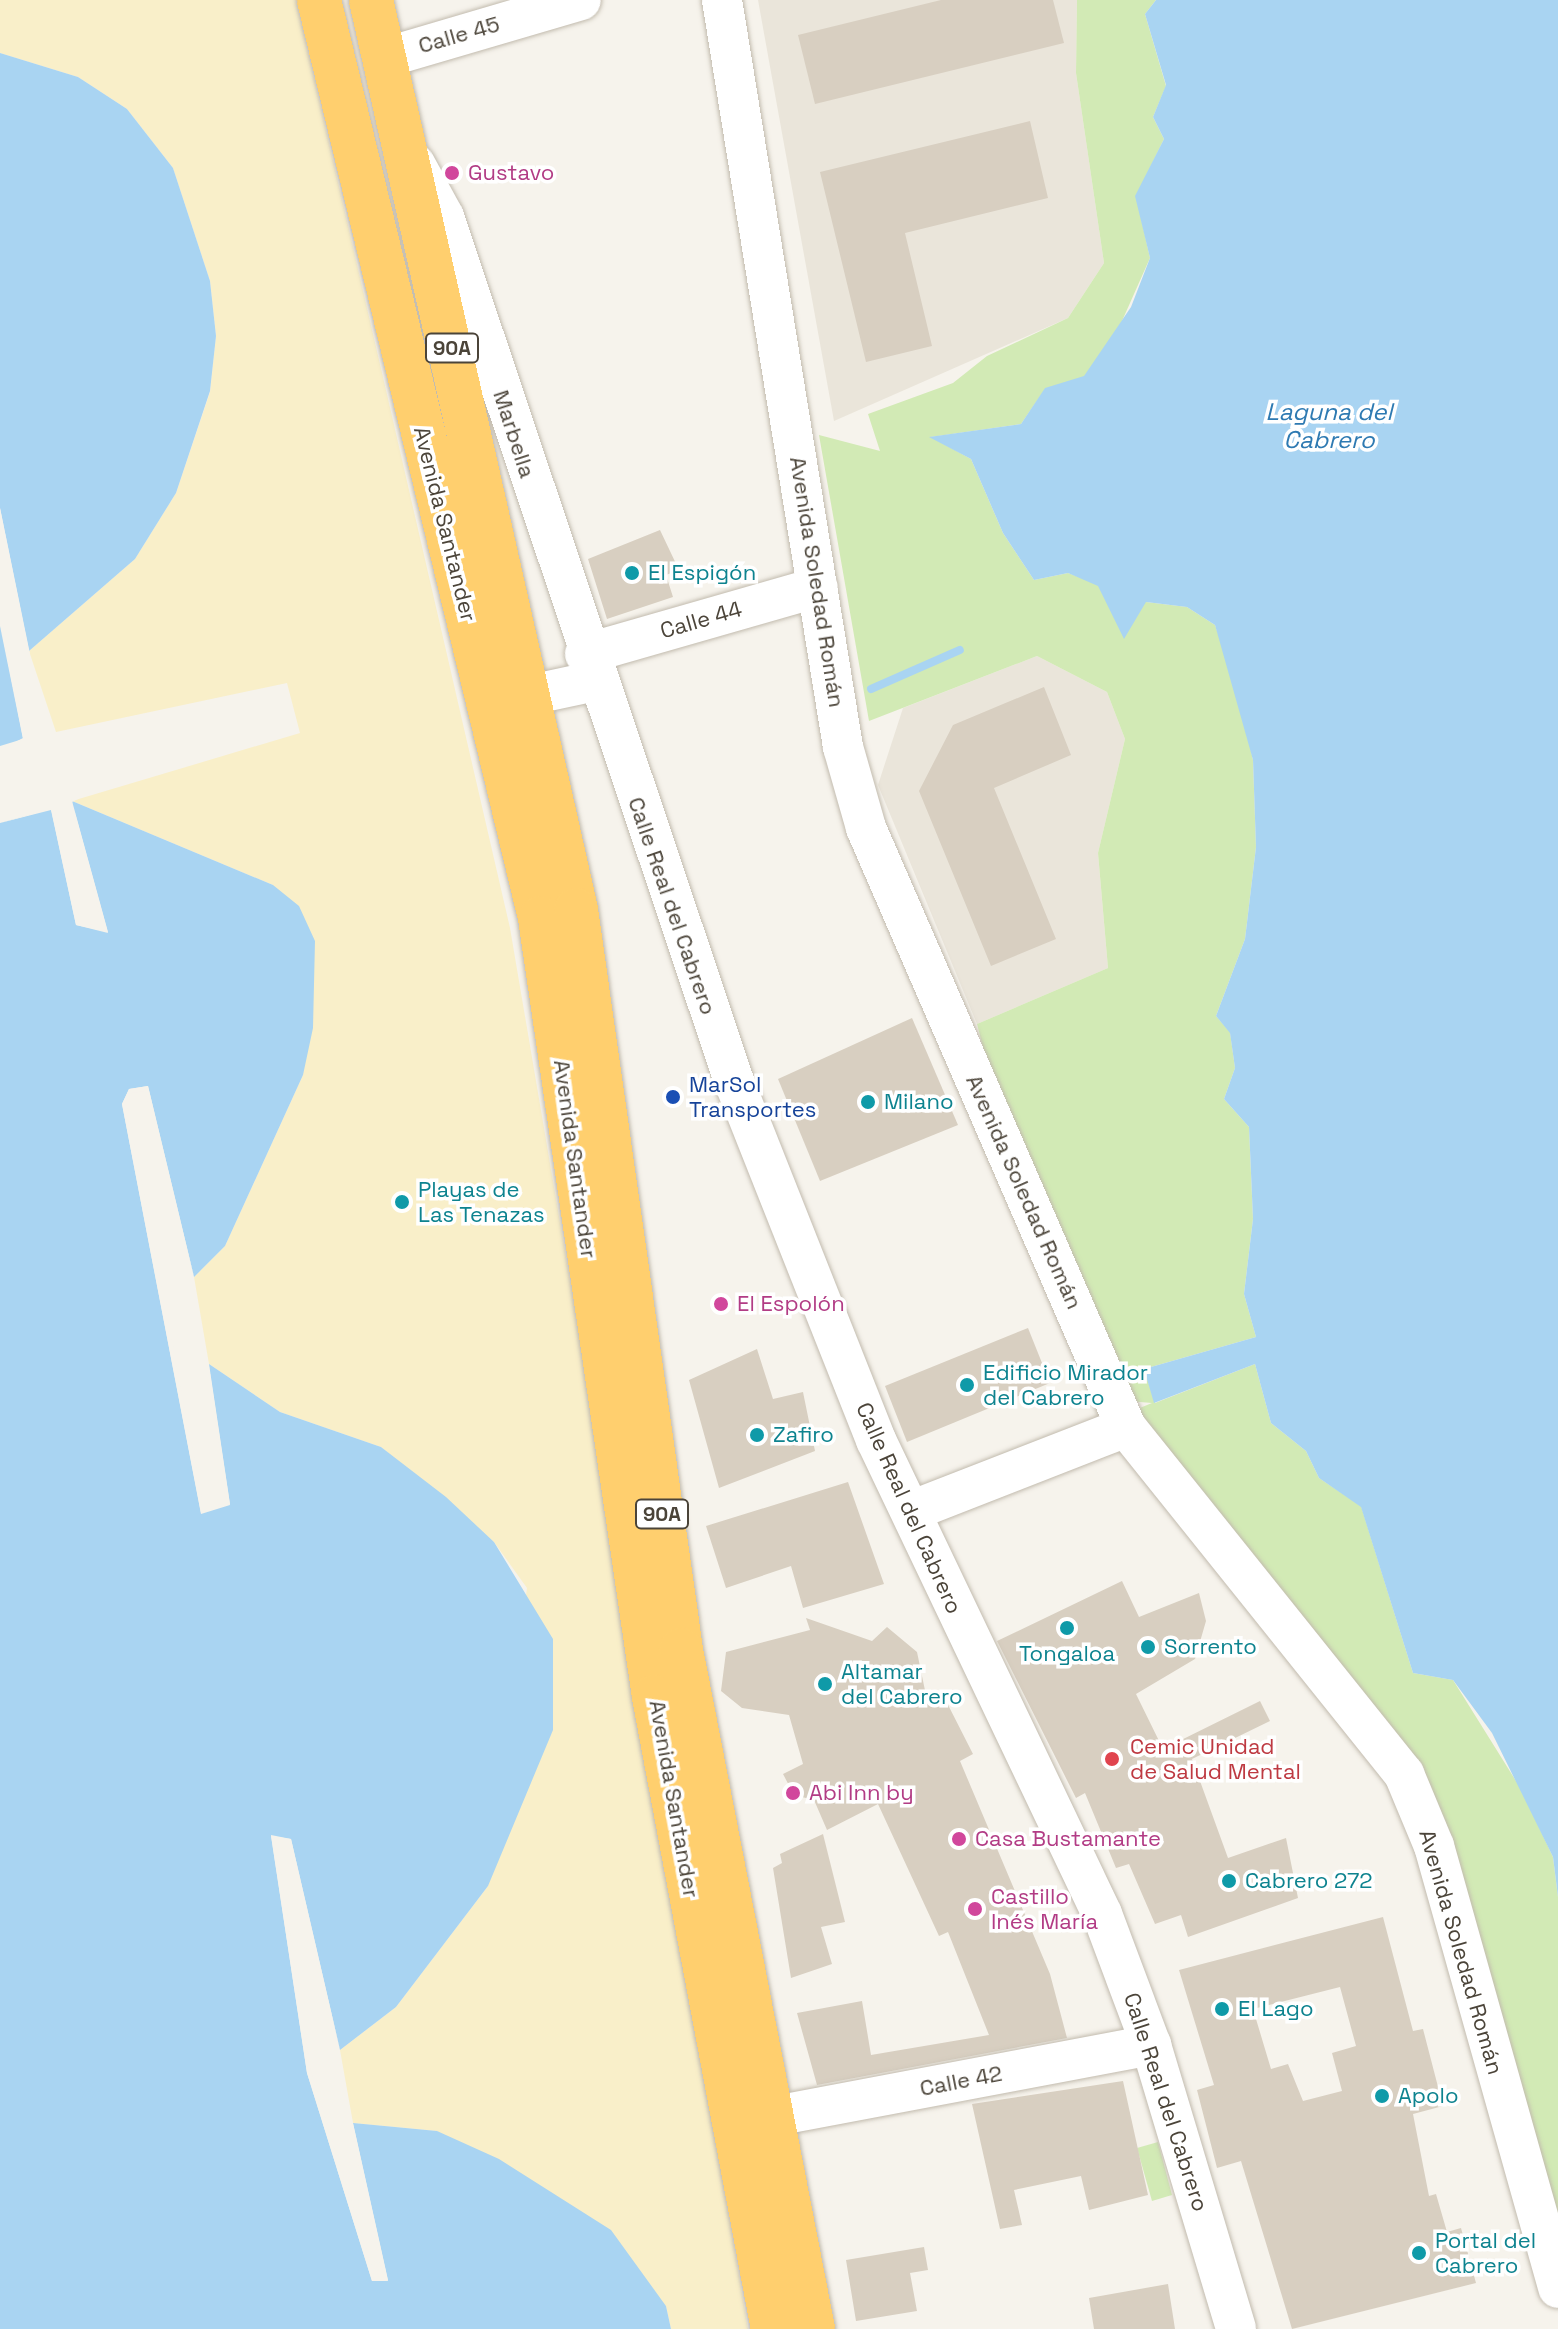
<!DOCTYPE html>
<html>
<head>
<meta charset="utf-8">
<style>
  body { margin:0 }
  #map { position:relative; width:1558px; height:2329px; overflow:hidden; background:#f6f3ec; font-family:"Space Grotesk",sans-serif }
  div>[style] { position:absolute }
  .residential>* { inset:0; background:#eae5da }
  .green>* { inset:0; background:#d2eab5 }
  .sand>* { inset:0; background:#f9efc9 }
  .water>* { inset:0; background:#a9d4f2 }
  .pier>* { inset:0; background:#f6f3ec }
  .stream>* { height:8px; margin:-4px; padding:0 4px; transform-origin:4px; border-radius:4px; background:#a9d4f2 }
  .building>* { inset:0; background:#d8cfc1 }
  .roads { filter:drop-shadow(0 0 2px #c2bbae) drop-shadow(0 0 2px #c2bbae) }
  .minor>* { height:40px; margin:-20px; padding:0 20px; transform-origin:20px; border-radius:20px; background:#fff }
  .highway>* { height:44px; margin:-22px; padding:0 22px; transform-origin:22px; border-radius:22px; background:#ffcf6e }
  .dots>* { width:22px; height:22px; translate:-50% -50%; box-sizing:border-box; border:4px solid #fff; border-radius:50% }
  span { translate:-50% -50%; white-space:nowrap; text-align:center; line-height:1.15; -webkit-text-stroke:7px #fff; paint-order:stroke }
  .shield-label span { padding:2px 6px; background:#fff; border:2px solid; border-radius:6px; -webkit-text-stroke-width:0 }
  .shield-label { font-size:20px; color:#4b4439; font-weight:700 }
  .street-label { font-size:22px; color:#4b4439 }
  .hotel-label { font-size:22px; color:#b23c85 }
  .left { translate:0 -50%; text-align:left }
  .culture-label { font-size:22px; color:#0d838f }
  .transit-label { font-size:22px; color:#164399 }
  .health-label { font-size:22px; color:#be3a42 }
  .water-label { font-size:24px; color:#2e7ab2; font-style:italic }
</style>
</head>
<body>
<div id="map">
  <div class="residential">
    <i style="clip-path:polygon(758px 0,1077px 0,1076px 73px,1104px 263px,1068px 318px,834px 421px)"></i>
    <i style="clip-path:polygon(1037px 656px,1107px 692px,1125px 739px,1098px 853px,1108px 968px,977px 1024px,878px 785px,903px 708px)"></i>
  </div>
  <div class="green">
    <i style="clip-path:polygon(1077px 0,1156px 0,1145px 14px,1166px 86px,1153px 117px,1164px 139px,1136px 196px,1150px 258px,1114px 339px,1084px 377px,1045px 389px,1021px 424px,931px 437px,971px 459px,1003px 533px,1034px 580px,1068px 573px,1146px 602px,1187px 607px,1215px 625px,1238px 691px,1253px 760px,1256px 847px,1245px 939px,1216px 1016px,1230px 1032px,1235px 1068px,1224px 1099px,1249px 1127px,1253px 1219px,1244px 1294px,1256px 1337px,1144px 1369px,1155px 1403px,1255px 1364px,1271px 1423px,1306px 1451px,1319px 1478px,1361px 1506px,1413px 1673px,1453px 1680px,1521px 1789px,1553px 1857px,1558px 1897px,1558px 2236px,1451px 1868px,1130px 1412px,1152px 1403px,1128px 1401px,989px 1071px,977px 1024px,1108px 968px,1098px 853px,1125px 739px,1107px 692px,1037px 656px,869px 721px,819px 435px,880px 451px,868px 414px,953px 383px,987px 356px,1068px 318px,1104px 263px,1076px 73px)"></i>
    <i style="clip-path:polygon(1158px 2142px,1172px 2195px,1152px 2201px,1137px 2148px)"></i>
  </div>
  <div class="sand">
    <i style="clip-path:polygon(0 0,296px 0,510px 928px,748px 2329px,671px 2329px,666px 2306px,437px 2131px,353px 2123px,340px 2050px,396px 2007px,488px 1886px,527px 1588px,494px 1542px,381px 1447px,280px 1412px,209px 1364px,194px 1277px,225px 1246px,303px 1075px,273px 885px,72px 801px,300px 733px,287px 683px,56px 732px,29px 651px,135px 559px,176px 493px,210px 392px,216px 336px,210px 281px,173px 168px,127px 109px,78px 77px,0 53px)"></i>
  </div>
  <div class="water">
    <i style="clip-path:polygon(1156px 0,1558px 0,1558px 1897px,1553px 1857px,1492px 1733px,1453px 1680px,1413px 1673px,1361px 1507px,1319px 1478px,1306px 1451px,1271px 1423px,1255px 1364px,1154px 1403px,1144px 1369px,1256px 1337px,1244px 1294px,1253px 1219px,1249px 1127px,1224px 1099px,1235px 1068px,1230px 1033px,1216px 1016px,1245px 939px,1256px 847px,1253px 760px,1215px 625px,1187px 607px,1146px 602px,1124px 639px,1098px 586px,1068px 573px,1034px 580px,1003px 533px,971px 459px,929px 437px,1021px 424px,1045px 388px,1084px 376px,1131px 307px,1150px 258px,1135px 196px,1164px 139px,1153px 117px,1166px 85px,1145px 14px)"></i>
    <i style="clip-path:polygon(0 53px,78px 77px,127px 109px,173px 168px,210px 281px,216px 336px,210px 391px,176px 493px,135px 559px,29px 651px,0 508px)"></i>
    <i style="clip-path:polygon(0 626px,23px 739px,0 746px)"></i>
    <i style="clip-path:polygon(72px 801px,273px 885px,299px 906px,315px 941px,313px 1028px,303px 1075px,225px 1246px,194px 1277px,148px 1086px,129px 1089px,122px 1104px,201px 1513px,230px 1504px,209px 1364px,280px 1412px,381px 1447px,446px 1497px,494px 1542px,553px 1639px,553px 1730px,488px 1886px,396px 2007px,340px 2050px,291px 1839px,271px 1836px,307px 2073px,372px 2281px,388px 2280px,353px 2123px,437px 2131px,499px 2159px,611px 2230px,666px 2306px,671px 2329px,0 2329px,0 823px,51px 809px,76px 925px,108px 932px)"></i>
  </div>
  <div class="pier">
    <i style="clip-path:polygon(0 508px,30px 654px,29px 654px,0 528px)"></i>
    <i style="clip-path:polygon(0 622px,27px 739px,0 750px,23px 738px)"></i>
    <i style="clip-path:polygon(71px 797px,78px 799px,72px 802px,108px 933px,76px 925px,51px 810px,0 823px,54px 807px,80px 922px,102px 927px)"></i>
    <i style="clip-path:polygon(148px 1086px,195px 1281px,145px 1091px,132px 1093px,127px 1104px,204px 1509px,226px 1502px,208px 1360px,230px 1505px,201px 1514px,122px 1104px,129px 1089px)"></i>
    <i style="clip-path:polygon(271px 1835px,291px 1839px,340px 2050px,288px 1843px,276px 1840px,311px 2072px,375px 2277px,383px 2277px,349px 2123px,352px 2119px,388px 2281px,372px 2281px,307px 2073px)"></i>
  </div>
  <div class="stream">
    <i style="left:871px;top:689px;width:97px;rotate:-23.7deg"></i>
  </div>
  <div class="building">
    <i style="clip-path:polygon(941px 0,1053px 0,1064px 43px,815px 104px,798px 35px)"></i>
    <i style="clip-path:polygon(1030px 121px,1048px 198px,905px 233px,932px 346px,866px 362px,820px 172px)"></i>
    <i style="clip-path:polygon(660px 530px,679px 570px,666px 575px,673px 597px,607px 619px,588px 559px)"></i>
    <i style="clip-path:polygon(1044px 687px,1071px 755px,994px 788px,1056px 939px,991px 966px,919px 791px,953px 725px)"></i>
    <i style="clip-path:polygon(912px 1018px,958px 1125px,820px 1181px,778px 1079px)"></i>
    <i style="clip-path:polygon(1028px 1328px,1050px 1383px,907px 1442px,885px 1386px)"></i>
    <i style="clip-path:polygon(757px 1349px,773px 1399px,803px 1392px,815px 1451px,719px 1488px,689px 1380px)"></i>
    <i style="clip-path:polygon(848px 1482px,884px 1584px,803px 1608px,791px 1566px,726px 1588px,706px 1526px)"></i>
    <i style="clip-path:polygon(1122px 1581px,1139px 1617px,1199px 1593px,1206px 1621px,1195px 1659px,1136px 1694px,1163px 1749px,1260px 1701px,1270px 1721px,1192px 1759px,1228px 1858px,1286px 1838px,1298px 1898px,1188px 1937px,1181px 1915px,1155px 1924px,1129px 1864px,1116px 1868px,1085px 1793px,1076px 1798px,997px 1641px)"></i>
    <i style="clip-path:polygon(806px 1618px,872px 1641px,887px 1627px,917px 1652px,927px 1700px,942px 1693px,973px 1754px,960px 1761px,1050px 1974px,1067px 2038px,817px 2085px,797px 2013px,862px 2001px,871px 2055px,989px 2035px,948px 1932px,939px 1936px,878px 1804px,827px 1830px,814px 1800px,794px 1795px,783px 1774px,803px 1764px,789px 1715px,742px 1708px,721px 1691px,726px 1652px,810px 1630px)"></i>
    <i style="clip-path:polygon(823px 1834px,845px 1922px,821px 1927px,832px 1964px,791px 1978px,773px 1868px,782px 1863px,780px 1854px)"></i>
    <i style="clip-path:polygon(evenodd,1383px 1917px,1413px 2031px,1423px 2029px,1443px 2106px,1413px 2114px,1429px 2196px,1436px 2194px,1447px 2232px,1461px 2228px,1476px 2283px,1292px 2329px,1241px 2161px,1217px 2168px,1197px 2090px,1214px 2085px,1179px 1970px,1383px 1917px,1340px 1987px,1356px 2046px,1332px 2053px,1342px 2091px,1303px 2101px,1288px 2064px,1271px 2069px,1253px 2009px,1340px 1987px)"></i>
    <i style="clip-path:polygon(1123px 2081px,1148px 2195px,1089px 2210px,1081px 2176px,1014px 2190px,1022px 2225px,1000px 2229px,972px 2104px)"></i>
    <i style="clip-path:polygon(924px 2247px,928px 2270px,910px 2273px,917px 2311px,856px 2321px,846px 2260px)"></i>
    <i style="clip-path:polygon(1168px 2284px,1175px 2329px,1094px 2329px,1089px 2298px)"></i>
  </div>
  <div class="roads">
    <div class="minor">
      <i style="left:722px;top:0;width:757px;rotate:80.8deg"></i>
      <i style="left:843px;top:747px;width:84px;rotate:74.1deg"></i>
      <i style="left:866px;top:828px;width:653px;rotate:66.54deg"></i>
      <i style="left:1126px;top:1427px;width:445px;rotate:51.3deg"></i>
      <i style="left:1404px;top:1774px;width:78px;rotate:67.4deg"></i>
      <i style="left:1434px;top:1846px;width:459px;rotate:74.3deg"></i>
      <i style="left:384px;top:58px;width:205px;rotate:-16.4deg"></i>
      <i style="left:415px;top:164px;width:60px;rotate:61.3deg"></i>
      <i style="left:444px;top:217px;width:915px;rotate:71.45deg"></i>
      <i style="left:735px;top:1084px;width:383px;rotate:68.4deg"></i>
      <i style="left:876px;top:1440px;width:525px;rotate:64.51deg"></i>
      <i style="left:1102px;top:1914px;width:140px;rotate:69.5deg"></i>
      <i style="left:1151px;top:2045px;width:296px;rotate:73.3deg"></i>
      <i style="left:585px;top:654px;width:242px;rotate:-16deg"></i>
      <i style="left:497px;top:702px;width:100px;rotate:-12.1deg"></i>
      <i style="left:911px;top:1511px;width:231px;rotate:-21.3deg"></i>
      <i style="left:770px;top:2117px;width:388px;rotate:-10.7deg"></i>
    </div>
    <div class="highway">
      <i style="left:319px;top:0;width:944px;rotate:76.46deg"></i>
      <i style="left:540px;top:918px;width:787px;rotate:81.67deg"></i>
      <i style="left:654px;top:1697px;width:643px;rotate:79.34deg"></i>
      <i style="left:371px;top:0;width:933px;rotate:77.3deg"></i>
      <i style="left:576px;top:910px;width:747px;rotate:81.92deg"></i>
      <i style="left:681px;top:1650px;width:692px;rotate:79deg"></i>
    </div>
  </div>
  <div class="dots">
    <i style="left:452px;top:173px;background:#d1479c"></i>
    <i style="left:632px;top:573px;background:#0f9aa8"></i>
    <i style="left:673px;top:1097px;background:#1a4fb4"></i>
    <i style="left:868px;top:1102px;background:#0f9aa8"></i>
    <i style="left:402px;top:1202px;background:#0f9aa8"></i>
    <i style="left:721px;top:1304px;background:#d1479c"></i>
    <i style="left:967px;top:1385px;background:#0f9aa8"></i>
    <i style="left:757px;top:1435px;background:#0f9aa8"></i>
    <i style="left:1067px;top:1628px;background:#0f9aa8"></i>
    <i style="left:1148px;top:1647px;background:#0f9aa8"></i>
    <i style="left:825px;top:1684px;background:#0f9aa8"></i>
    <i style="left:1112px;top:1759px;background:#e0444e"></i>
    <i style="left:793px;top:1793px;background:#d1479c"></i>
    <i style="left:959px;top:1839px;background:#d1479c"></i>
    <i style="left:1229px;top:1881px;background:#0f9aa8"></i>
    <i style="left:975px;top:1909px;background:#d1479c"></i>
    <i style="left:1222px;top:2009px;background:#0f9aa8"></i>
    <i style="left:1382px;top:2096px;background:#0f9aa8"></i>
    <i style="left:1419px;top:2253px;background:#0f9aa8"></i>
  </div>
  <div class="shield-label">
    <span style="left:452px;top:348px">90A</span>
    <span style="left:662px;top:1514px">90A</span>
  </div>
  <div class="street-label">
    <span style="left:459px;top:35px;rotate:-16deg">Calle 45</span>
    <span style="left:514px;top:434px;rotate:72deg">Marbella</span>
    <span style="left:445px;top:524px;rotate:76deg">Avenida Santander</span>
    <span style="left:817px;top:582px;rotate:81deg">Avenida Soledad Román</span>
    <span style="left:701px;top:620px;rotate:-16deg">Calle 44</span>
    <span style="left:672px;top:906px;rotate:71deg">Calle Real del Cabrero</span>
    <span style="left:575px;top:1159px;rotate:82deg">Avenida Santander</span>
    <span style="left:1024px;top:1192px;rotate:66deg">Avenida Soledad Román</span>
    <span style="left:909px;top:1508px;rotate:66deg">Calle Real del Cabrero</span>
    <span style="left:674px;top:1799px;rotate:80deg">Avenida Santander</span>
    <span style="left:1461px;top:1952px;rotate:74deg">Avenida Soledad Román</span>
    <span style="left:961px;top:2081px;rotate:-11deg">Calle 42</span>
    <span style="left:1166px;top:2102px;rotate:72deg">Calle Real del Cabrero</span>
  </div>
  <div class="hotel-label">
    <span class="left" style="left:468px;top:173px">Gustavo</span>
    <span class="left" style="left:737px;top:1304px">El Espolón</span>
    <span class="left" style="left:809px;top:1793px">Abi Inn by</span>
    <span class="left" style="left:975px;top:1839px">Casa Bustamante</span>
    <span class="left" style="left:991px;top:1909px">Castillo<br>Inés María</span>
  </div>
  <div class="culture-label">
    <span class="left" style="left:648px;top:573px">El Espigón</span>
    <span class="left" style="left:884px;top:1102px">Milano</span>
    <span class="left" style="left:418px;top:1202px">Playas de<br>Las Tenazas</span>
    <span class="left" style="left:983px;top:1385px">Edificio Mirador<br>del Cabrero</span>
    <span class="left" style="left:773px;top:1435px">Zafiro</span>
    <span class="left" style="left:1164px;top:1647px">Sorrento</span>
    <span style="left:1067px;top:1654px">Tongaloa</span>
    <span class="left" style="left:841px;top:1684px">Altamar<br>del Cabrero</span>
    <span class="left" style="left:1245px;top:1881px">Cabrero 272</span>
    <span class="left" style="left:1238px;top:2009px">El Lago</span>
    <span class="left" style="left:1398px;top:2096px">Apolo</span>
    <span class="left" style="left:1435px;top:2253px">Portal del<br>Cabrero</span>
  </div>
  <div class="transit-label">
    <span class="left" style="left:689px;top:1097px">MarSol<br>Transportes</span>
  </div>
  <div class="health-label">
    <span class="left" style="left:1130px;top:1759px">Cemic Unidad<br>de Salud Mental</span>
  </div>
  <div class="water-label">
    <span style="left:1329px;top:426px">Laguna del<br>Cabrero</span>
  </div>
</div>
</body>
</html>
